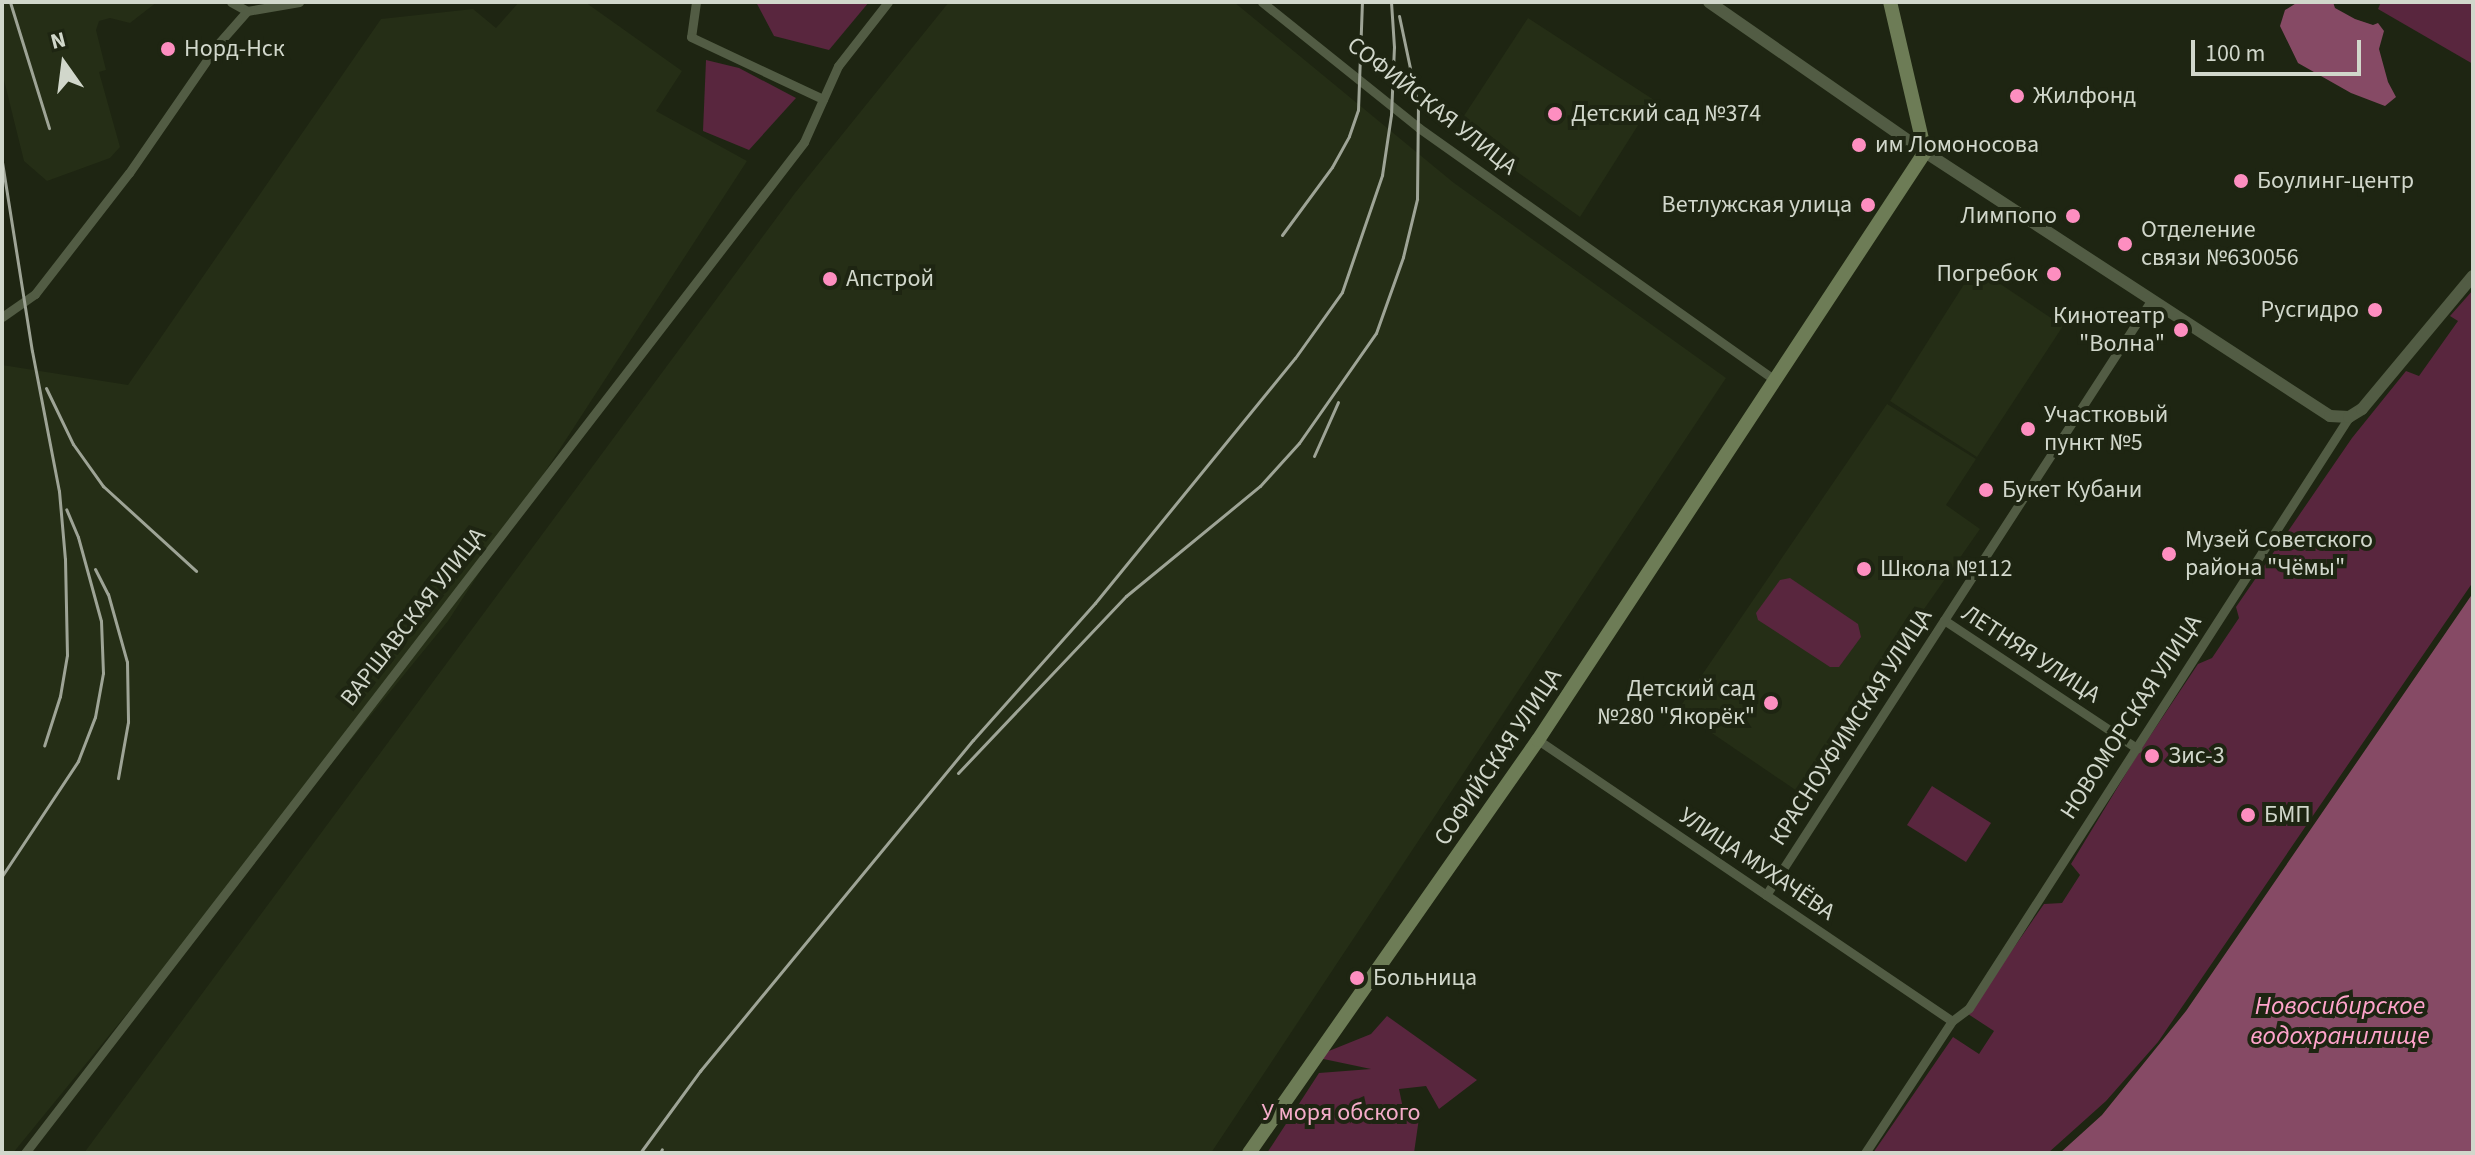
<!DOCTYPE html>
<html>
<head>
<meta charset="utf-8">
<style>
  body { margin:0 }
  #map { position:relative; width:2475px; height:1155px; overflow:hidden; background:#1e2512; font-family:"Source Sans 3",sans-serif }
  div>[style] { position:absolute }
  .built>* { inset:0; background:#252e16 }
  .green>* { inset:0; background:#59263e }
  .water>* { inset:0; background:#864a65 }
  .minor>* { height:9px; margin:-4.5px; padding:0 4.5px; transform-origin:4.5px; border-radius:4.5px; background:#525c44 }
  .tertiary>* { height:12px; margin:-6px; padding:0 6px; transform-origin:6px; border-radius:6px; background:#525c44 }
  .secondary>* { height:14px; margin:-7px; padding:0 7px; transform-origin:7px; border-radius:7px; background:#6d7c56 }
  .rail>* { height:3px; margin:-1.5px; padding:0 1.5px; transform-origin:1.5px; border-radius:1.5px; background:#9ea496 }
  .dots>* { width:22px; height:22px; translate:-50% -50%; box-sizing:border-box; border:4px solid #1e2512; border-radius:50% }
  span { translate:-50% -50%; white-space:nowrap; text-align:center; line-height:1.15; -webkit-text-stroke:8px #1e2512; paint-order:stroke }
  .poi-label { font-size:24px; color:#d1d7cb }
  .left { translate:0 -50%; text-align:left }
  .right { translate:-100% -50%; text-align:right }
  .street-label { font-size:24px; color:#d1d7cb }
  .park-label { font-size:24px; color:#f5acca }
  .water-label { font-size:26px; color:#ffa4cb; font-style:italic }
  .frame { position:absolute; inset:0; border:4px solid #d1d7cb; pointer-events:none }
  .north { position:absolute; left:24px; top:24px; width:80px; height:80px; -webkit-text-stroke:6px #1e2512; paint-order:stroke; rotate:346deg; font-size:22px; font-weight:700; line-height:32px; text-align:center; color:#d1d7cb }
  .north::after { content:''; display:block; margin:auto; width:28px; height:36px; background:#d1d7cb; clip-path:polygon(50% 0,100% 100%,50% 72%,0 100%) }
  .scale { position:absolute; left:2191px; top:40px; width:170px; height:36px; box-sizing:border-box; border:4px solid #d1d7cb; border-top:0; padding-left:10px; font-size:24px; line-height:28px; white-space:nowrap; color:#d1d7cb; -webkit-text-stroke:6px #1e2512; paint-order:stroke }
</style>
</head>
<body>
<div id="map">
  <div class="built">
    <i style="clip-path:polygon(2px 2px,157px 2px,130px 23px,110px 18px,99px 21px,96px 30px,106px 70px,99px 72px,120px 147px,110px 158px,47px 181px,24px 161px,2px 72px)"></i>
    <i style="clip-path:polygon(519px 2px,585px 2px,682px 71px,656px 111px,747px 161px,448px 621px,13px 1153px,2px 1153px,2px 365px,128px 385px,381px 19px,473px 9px,496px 28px)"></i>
    <i style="clip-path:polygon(949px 2px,1234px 2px,1454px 183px,1726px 378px,1211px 1153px,84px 1153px,795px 193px)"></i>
    <i style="clip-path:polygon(1528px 18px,1654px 100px,1580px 217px,1456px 128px)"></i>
    <i style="clip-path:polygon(1975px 267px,2063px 326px,1977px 457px,1890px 401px)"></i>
    <i style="clip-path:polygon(1887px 404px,1976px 459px,1946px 505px,1980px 529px,1797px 791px,1678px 710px)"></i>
  </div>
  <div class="green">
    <i style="clip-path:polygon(756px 2px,869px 2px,829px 50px,774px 36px)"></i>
    <i style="clip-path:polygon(2381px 2px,2473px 2px,2473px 64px,2378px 9px)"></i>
    <i style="clip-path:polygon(706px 60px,739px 68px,796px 98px,749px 150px,703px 131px)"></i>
    <i style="clip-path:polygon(2473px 290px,2473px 582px,2158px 1042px,2106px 1101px,2048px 1153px,1873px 1153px,1953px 1037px,1979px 1054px,1994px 1031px,1968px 1014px,2044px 904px,2062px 903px,2080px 875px,2071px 864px,2136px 757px,2198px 664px,2212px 658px,2239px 618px,2236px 607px,2352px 438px,2406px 371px,2419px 376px,2458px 321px,2450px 316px)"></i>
    <i style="clip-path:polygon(1790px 578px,1858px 624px,1861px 637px,1839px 667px,1830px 667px,1758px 620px,1756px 613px,1780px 580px)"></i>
    <i style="clip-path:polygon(1932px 786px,1991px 823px,1966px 862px,1907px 825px)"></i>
    <i style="clip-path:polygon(1387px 1016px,1477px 1080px,1439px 1109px,1426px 1086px,1399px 1089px,1404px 1113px,1419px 1118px,1414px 1153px,1267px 1153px,1319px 1073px,1371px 1069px,1314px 1057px,1371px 1034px)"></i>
  </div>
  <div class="water">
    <i style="clip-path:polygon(2298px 2px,2333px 2px,2335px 8px,2355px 19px,2373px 25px,2378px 23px,2384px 31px,2379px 49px,2388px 82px,2396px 97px,2385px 106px,2351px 93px,2298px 63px,2280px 26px,2285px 10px)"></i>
    <i style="clip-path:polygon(2473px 593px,2473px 1153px,2060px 1153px,2102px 1115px,2186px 1011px)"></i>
  </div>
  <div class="minor">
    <i style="left:231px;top:2px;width:18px;rotate:29deg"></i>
    <i style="left:247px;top:11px;width:53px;rotate:-9.8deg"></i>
    <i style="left:696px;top:2px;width:35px;rotate:98deg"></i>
    <i style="left:691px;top:37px;width:146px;rotate:25.2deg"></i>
    <i style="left:1262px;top:2px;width:201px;rotate:38.7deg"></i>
    <i style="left:1419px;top:128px;width:435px;rotate:35.3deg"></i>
    <i style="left:2px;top:317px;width:40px;rotate:-34.9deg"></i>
    <i style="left:35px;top:294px;width:153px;rotate:-52.2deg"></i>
    <i style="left:129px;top:173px;width:157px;rotate:-55.4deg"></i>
    <i style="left:218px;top:44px;width:44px;rotate:-48.7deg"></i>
    <i style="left:1944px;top:620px;width:232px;rotate:33.6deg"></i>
    <i style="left:1538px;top:740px;width:500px;rotate:34.17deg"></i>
    <i style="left:1766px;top:895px;width:710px;rotate:-57.07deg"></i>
    <i style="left:25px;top:1153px;width:1276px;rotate:-52.38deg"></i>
    <i style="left:804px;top:142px;width:83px;rotate:-65.9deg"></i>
    <i style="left:838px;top:66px;width:81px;rotate:-52deg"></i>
    <i style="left:1865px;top:1153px;width:158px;rotate:-56.6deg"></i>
    <i style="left:1952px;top:1021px;width:21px;rotate:-37deg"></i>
    <i style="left:1969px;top:1008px;width:703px;rotate:-57.26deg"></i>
  </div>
  <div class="tertiary">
    <i style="left:1709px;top:2px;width:263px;rotate:34.8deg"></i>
    <i style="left:1925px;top:152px;width:483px;rotate:33.1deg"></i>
    <i style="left:2330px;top:416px;width:19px;rotate:3deg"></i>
    <i style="left:2349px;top:417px;width:15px;rotate:-32deg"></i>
    <i style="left:2362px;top:409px;width:173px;rotate:-50.2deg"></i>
  </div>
  <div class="secondary">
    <i style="left:1249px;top:1153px;width:504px;rotate:-55.02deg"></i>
    <i style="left:1538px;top:740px;width:704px;rotate:-56.65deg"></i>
    <i style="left:1925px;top:152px;width:154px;rotate:-103.1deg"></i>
  </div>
  <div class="rail">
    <i style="left:10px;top:2px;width:132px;rotate:72.8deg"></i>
    <i style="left:2px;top:162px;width:191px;rotate:81deg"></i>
    <i style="left:32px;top:351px;width:143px;rotate:79.1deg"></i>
    <i style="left:59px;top:491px;width:68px;rotate:85deg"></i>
    <i style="left:65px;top:559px;width:96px;rotate:88.8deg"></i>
    <i style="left:67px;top:655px;width:42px;rotate:99.7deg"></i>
    <i style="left:60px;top:696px;width:52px;rotate:107.7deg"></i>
    <i style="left:1282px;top:235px;width:84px;rotate:-53.7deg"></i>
    <i style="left:1332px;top:167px;width:35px;rotate:-61deg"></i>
    <i style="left:1349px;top:136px;width:28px;rotate:-71deg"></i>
    <i style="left:1358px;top:110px;width:108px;rotate:-87.9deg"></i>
    <i style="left:46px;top:388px;width:62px;rotate:64.3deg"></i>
    <i style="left:73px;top:444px;width:52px;rotate:54.5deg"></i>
    <i style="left:103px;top:486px;width:126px;rotate:42.4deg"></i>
    <i style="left:1314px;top:456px;width:59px;rotate:-66deg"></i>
    <i style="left:95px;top:569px;width:28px;rotate:63deg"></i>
    <i style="left:108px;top:594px;width:71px;rotate:74.4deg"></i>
    <i style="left:127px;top:662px;width:60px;rotate:89deg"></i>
    <i style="left:128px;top:722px;width:57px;rotate:100.1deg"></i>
    <i style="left:958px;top:773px;width:244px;rotate:-46.5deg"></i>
    <i style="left:1126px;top:596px;width:173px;rotate:-39.4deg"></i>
    <i style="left:1260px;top:486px;width:58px;rotate:-47.8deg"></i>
    <i style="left:1299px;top:443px;width:134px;rotate:-55deg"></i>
    <i style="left:1376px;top:333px;width:81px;rotate:-70.4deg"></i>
    <i style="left:1403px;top:257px;width:60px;rotate:-76.4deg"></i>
    <i style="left:1417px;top:199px;width:93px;rotate:-89.4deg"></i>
    <i style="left:1418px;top:106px;width:92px;rotate:-101.9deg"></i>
    <i style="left:2px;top:876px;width:138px;rotate:-56.5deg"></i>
    <i style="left:78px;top:761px;width:47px;rotate:-68.9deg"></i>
    <i style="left:95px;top:717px;width:45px;rotate:-79.7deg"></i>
    <i style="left:103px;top:673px;width:52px;rotate:-92.2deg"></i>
    <i style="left:101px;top:621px;width:87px;rotate:-105.3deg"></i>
    <i style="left:78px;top:537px;width:30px;rotate:-113deg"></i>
    <i style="left:640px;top:1153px;width:102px;rotate:-53.8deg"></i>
    <i style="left:700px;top:1071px;width:429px;rotate:-50.5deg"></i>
    <i style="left:973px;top:740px;width:183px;rotate:-48.3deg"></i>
    <i style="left:1095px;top:603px;width:316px;rotate:-50.8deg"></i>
    <i style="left:1295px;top:358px;width:81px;rotate:-54.5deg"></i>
    <i style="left:1342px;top:292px;width:124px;rotate:-71.1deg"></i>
    <i style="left:1382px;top:175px;width:61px;rotate:-81.5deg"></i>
    <i style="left:1391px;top:115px;width:68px;rotate:-87.5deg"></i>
    <i style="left:1394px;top:47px;width:45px;rotate:-93.8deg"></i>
    <i style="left:660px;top:1153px;width:4px;rotate:-63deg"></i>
  </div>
  <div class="dots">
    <i style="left:168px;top:49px;background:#fd8ec0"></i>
    <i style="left:2017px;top:96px;background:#fd8ec0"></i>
    <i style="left:1555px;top:114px;background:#fd8ec0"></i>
    <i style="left:1859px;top:145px;background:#fd8ec0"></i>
    <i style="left:2241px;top:181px;background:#fd8ec0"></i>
    <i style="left:1868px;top:205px;background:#fd8ec0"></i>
    <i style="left:2073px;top:216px;background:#fd8ec0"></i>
    <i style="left:2125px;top:244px;background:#fd8ec0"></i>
    <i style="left:2054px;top:274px;background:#fd8ec0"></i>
    <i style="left:830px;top:279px;background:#fd8ec0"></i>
    <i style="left:2375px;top:310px;background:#fd8ec0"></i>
    <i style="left:2181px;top:330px;background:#fd8ec0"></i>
    <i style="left:2028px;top:429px;background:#fd8ec0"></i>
    <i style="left:1986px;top:490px;background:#fd8ec0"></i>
    <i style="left:2169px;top:554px;background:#fd8ec0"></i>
    <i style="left:1864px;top:569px;background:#fd8ec0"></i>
    <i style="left:1771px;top:703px;background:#fd8ec0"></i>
    <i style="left:2152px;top:756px;background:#fd8ec0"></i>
    <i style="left:2248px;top:815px;background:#fd8ec0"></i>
    <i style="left:1357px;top:978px;background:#fd8ec0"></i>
  </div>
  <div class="poi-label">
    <span class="left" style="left:184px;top:49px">Норд-Нск</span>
    <span class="left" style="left:2033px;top:96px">Жилфонд</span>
    <span class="left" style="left:1571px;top:114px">Детский сад №374</span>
    <span class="left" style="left:1875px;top:145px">им Ломоносова</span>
    <span class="left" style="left:2257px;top:181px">Боулинг-центр</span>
    <span class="right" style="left:1852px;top:205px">Ветлужская улица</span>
    <span class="right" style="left:2057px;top:216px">Лимпопо</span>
    <span class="left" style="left:2141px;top:244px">Отделение<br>связи №630056</span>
    <span class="right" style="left:2038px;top:274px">Погребок</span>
    <span class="left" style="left:846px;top:279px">Апстрой</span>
    <span class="right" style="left:2359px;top:310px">Русгидро</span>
    <span class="right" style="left:2165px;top:330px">Кинотеатр<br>"Волна"</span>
    <span class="left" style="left:2044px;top:429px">Участковый<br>пункт №5</span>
    <span class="left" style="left:2002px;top:490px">Букет Кубани</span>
    <span class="left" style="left:2185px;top:554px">Музей Советского<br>района "Чёмы"</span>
    <span class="left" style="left:1880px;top:569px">Школа №112</span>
    <span class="right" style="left:1755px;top:703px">Детский сад<br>№280 "Якорёк"</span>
    <span class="left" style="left:2168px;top:756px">Зис-3</span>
    <span class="left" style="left:2264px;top:815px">БМП</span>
    <span class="left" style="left:1373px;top:978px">Больница</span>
  </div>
  <div class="street-label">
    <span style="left:1432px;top:106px;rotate:38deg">СОФИЙСКАЯ УЛИЦА</span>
    <span style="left:413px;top:617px;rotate:-52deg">ВАРШАВСКАЯ УЛИЦА</span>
    <span style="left:2031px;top:654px;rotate:33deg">ЛЕТНЯЯ УЛИЦА</span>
    <span style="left:2131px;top:717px;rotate:-57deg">НОВОМОРСКАЯ УЛИЦА</span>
    <span style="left:1851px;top:727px;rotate:-57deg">КРАСНОУФИМСКАЯ УЛИЦА</span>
    <span style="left:1498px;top:757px;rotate:-56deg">СОФИЙСКАЯ УЛИЦА</span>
    <span style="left:1757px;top:864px;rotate:34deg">УЛИЦА МУХАЧЁВА</span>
  </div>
  <div class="park-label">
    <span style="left:1341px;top:1113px">У моря обского</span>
  </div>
  <div class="water-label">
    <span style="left:2340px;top:1021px">Новосибирское<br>водохранилище</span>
  </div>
  <div class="frame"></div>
  <div class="north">N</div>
  <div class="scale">100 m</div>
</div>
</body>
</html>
